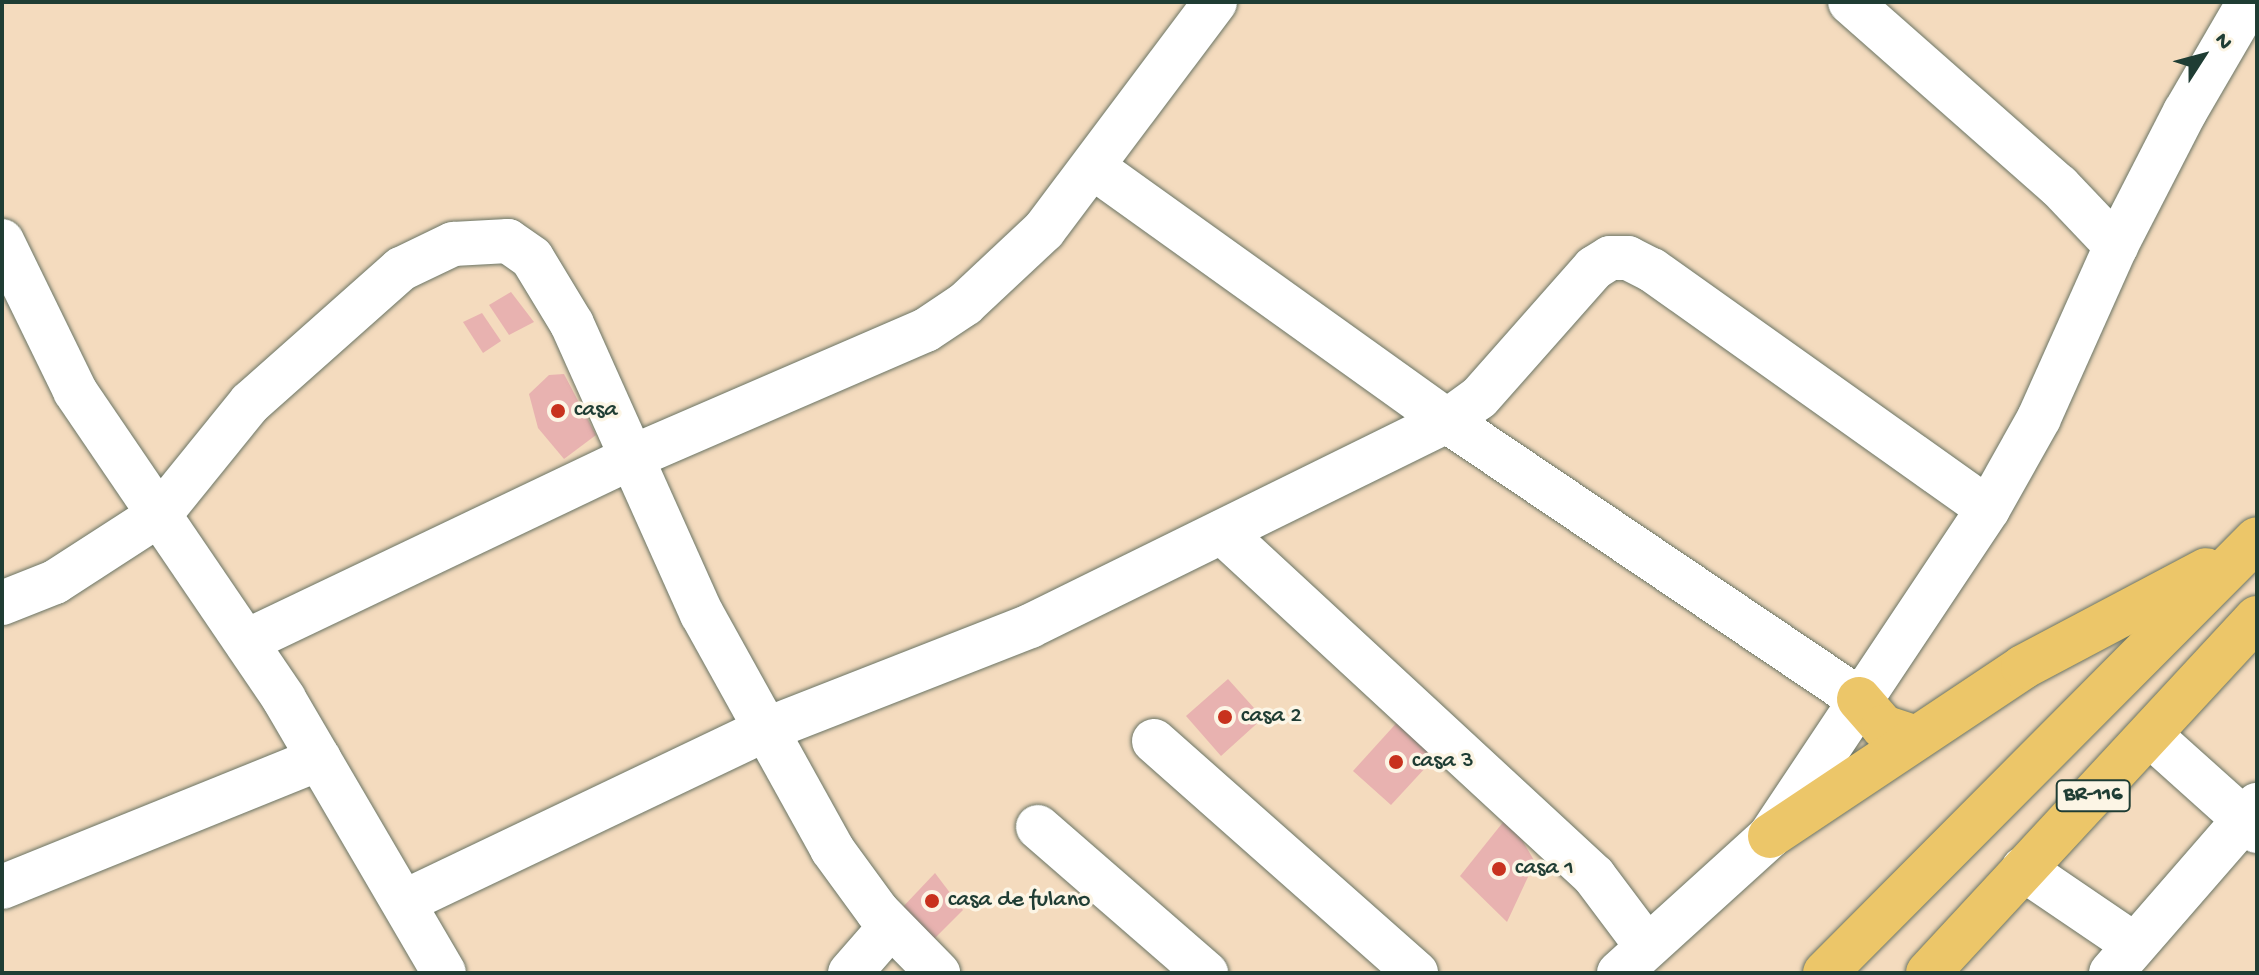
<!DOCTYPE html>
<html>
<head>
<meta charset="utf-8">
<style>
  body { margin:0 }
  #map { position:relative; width:2259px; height:975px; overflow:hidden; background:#f4dbbe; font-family:"Gochi Hand",sans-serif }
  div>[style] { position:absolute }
  .building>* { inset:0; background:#e8b2b0 }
  .roads { filter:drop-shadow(0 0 2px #6a7464) drop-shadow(0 0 2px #6a7464) }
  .minor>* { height:44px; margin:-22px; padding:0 22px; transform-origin:22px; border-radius:22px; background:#fff }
  .highway>* { height:44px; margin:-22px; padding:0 22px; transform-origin:22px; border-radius:22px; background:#ecc669 }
  .dots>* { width:22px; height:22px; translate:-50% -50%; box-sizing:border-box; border:4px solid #fcf5e5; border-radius:50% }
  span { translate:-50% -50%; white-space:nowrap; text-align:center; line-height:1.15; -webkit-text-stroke:7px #fcf5e5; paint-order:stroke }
  .shield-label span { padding:2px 6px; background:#fcf5e5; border:2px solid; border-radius:6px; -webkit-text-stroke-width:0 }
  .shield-label { font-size:22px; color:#1f3d34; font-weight:700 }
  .poi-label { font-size:24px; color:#1f3d34 }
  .left { translate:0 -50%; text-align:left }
  .frame { position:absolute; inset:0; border:4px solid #1f3d34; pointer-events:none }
  .north { position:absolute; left:2163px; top:16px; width:80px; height:80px; -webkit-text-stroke:6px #fcf5e5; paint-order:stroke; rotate:54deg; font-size:22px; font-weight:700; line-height:32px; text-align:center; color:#1f3d34 }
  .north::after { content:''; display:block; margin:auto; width:28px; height:36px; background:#1f3d34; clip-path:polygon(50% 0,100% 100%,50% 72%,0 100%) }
</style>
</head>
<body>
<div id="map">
  <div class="building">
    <i style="clip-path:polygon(511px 292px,534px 322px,509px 335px,489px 305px)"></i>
    <i style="clip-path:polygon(482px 313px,501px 341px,483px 353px,463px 322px)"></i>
    <i style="clip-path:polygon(564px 374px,596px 435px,564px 459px,538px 428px,529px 394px,549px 375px)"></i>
    <i style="clip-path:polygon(1228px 679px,1263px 718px,1221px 756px,1186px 716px)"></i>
    <i style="clip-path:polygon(1401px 718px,1439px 753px,1391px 805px,1353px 771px)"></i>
    <i style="clip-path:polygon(1508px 816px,1535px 862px,1507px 922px,1460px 876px)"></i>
    <i style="clip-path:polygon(935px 873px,963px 910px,930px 943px,900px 910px)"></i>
  </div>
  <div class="roads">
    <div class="minor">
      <i style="left:1850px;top:2px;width:278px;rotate:41.4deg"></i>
      <i style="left:2059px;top:186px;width:83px;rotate:46.5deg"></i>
      <i style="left:1094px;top:168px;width:434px;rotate:35.6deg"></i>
      <i style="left:1447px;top:421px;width:497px;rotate:34deg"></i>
      <i style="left:2px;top:241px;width:167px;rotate:64deg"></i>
      <i style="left:75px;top:391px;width:372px;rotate:55.8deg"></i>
      <i style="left:284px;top:699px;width:317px;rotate:59.7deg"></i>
      <i style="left:1222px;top:532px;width:507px;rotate:42.76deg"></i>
      <i style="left:1594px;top:876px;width:85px;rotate:53.1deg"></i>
      <i style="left:2px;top:603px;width:57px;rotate:-21.6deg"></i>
      <i style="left:55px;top:582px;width:125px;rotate:-32.9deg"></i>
      <i style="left:160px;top:514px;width:143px;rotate:-51deg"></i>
      <i style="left:250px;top:403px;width:202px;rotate:-41.6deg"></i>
      <i style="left:401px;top:269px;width:58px;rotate:-25.7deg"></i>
      <i style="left:453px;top:244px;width:55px;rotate:-3.1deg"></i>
      <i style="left:508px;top:241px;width:29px;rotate:35deg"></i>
      <i style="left:532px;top:258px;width:77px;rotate:58.8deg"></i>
      <i style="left:572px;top:324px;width:318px;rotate:65.9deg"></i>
      <i style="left:702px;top:614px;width:269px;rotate:61deg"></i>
      <i style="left:832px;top:849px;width:78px;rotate:53.9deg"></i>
      <i style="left:878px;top:912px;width:86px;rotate:45.5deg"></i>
      <i style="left:247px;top:641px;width:424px;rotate:-25.5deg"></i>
      <i style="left:630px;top:458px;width:322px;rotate:-23.4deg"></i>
      <i style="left:926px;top:330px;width:47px;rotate:-33.7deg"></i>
      <i style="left:965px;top:304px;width:108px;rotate:-43.1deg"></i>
      <i style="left:1044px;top:230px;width:285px;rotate:-53.1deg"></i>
      <i style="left:2150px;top:735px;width:144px;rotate:41.9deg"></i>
      <i style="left:1154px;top:741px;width:350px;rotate:41.5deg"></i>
      <i style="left:1038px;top:827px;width:223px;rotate:41deg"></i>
      <i style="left:2023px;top:869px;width:135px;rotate:34.2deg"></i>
      <i style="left:2px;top:887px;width:342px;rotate:-22deg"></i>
      <i style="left:406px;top:901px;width:398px;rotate:-25.5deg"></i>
      <i style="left:765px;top:730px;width:285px;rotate:-21.4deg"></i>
      <i style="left:1030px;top:626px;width:465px;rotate:-26.2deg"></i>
      <i style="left:1447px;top:421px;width:39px;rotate:-36deg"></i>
      <i style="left:1479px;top:398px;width:174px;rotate:-48.5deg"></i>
      <i style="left:1594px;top:268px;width:19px;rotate:-32deg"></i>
      <i style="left:1610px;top:258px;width:18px"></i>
      <i style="left:1628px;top:258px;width:27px;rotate:27deg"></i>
      <i style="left:1652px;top:270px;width:412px;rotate:35.4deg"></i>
      <i style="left:850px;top:973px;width:62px;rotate:-48.9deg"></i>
      <i style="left:1619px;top:973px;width:204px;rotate:-42.2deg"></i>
      <i style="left:1770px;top:836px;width:393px;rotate:-56.3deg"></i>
      <i style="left:1988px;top:509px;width:104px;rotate:-60.7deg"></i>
      <i style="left:2039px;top:418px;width:188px;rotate:-65.9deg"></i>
      <i style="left:2116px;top:246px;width:151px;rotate:-62.8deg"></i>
      <i style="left:2185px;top:112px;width:127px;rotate:-59.8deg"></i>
      <i style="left:2111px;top:973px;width:223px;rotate:-49deg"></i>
    </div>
    <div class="highway">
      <i style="left:1859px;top:699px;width:37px;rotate:49deg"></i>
      <i style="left:1883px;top:727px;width:35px;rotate:18deg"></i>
      <i style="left:1770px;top:836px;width:304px;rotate:-33.7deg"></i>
      <i style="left:2023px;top:667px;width:207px;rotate:-27.9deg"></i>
      <i style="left:1825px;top:973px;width:612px;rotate:-45.13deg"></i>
      <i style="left:1928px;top:973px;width:484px;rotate:-47.2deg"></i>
    </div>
  </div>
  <div class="dots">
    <i style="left:558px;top:411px;background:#c8321e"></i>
    <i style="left:1225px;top:717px;background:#c8321e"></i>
    <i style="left:1396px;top:762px;background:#c8321e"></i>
    <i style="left:1499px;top:869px;background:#c8321e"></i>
    <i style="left:932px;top:901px;background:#c8321e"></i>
  </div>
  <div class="shield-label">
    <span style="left:2093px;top:796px">BR-116</span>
  </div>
  <div class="poi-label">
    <span class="left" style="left:574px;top:411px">casa</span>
    <span class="left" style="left:1241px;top:717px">casa 2</span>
    <span class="left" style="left:1412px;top:762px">casa 3</span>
    <span class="left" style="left:1515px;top:869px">casa 1</span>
    <span class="left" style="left:948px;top:901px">casa de fulano</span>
  </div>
  <div class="frame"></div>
  <div class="north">N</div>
</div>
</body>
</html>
